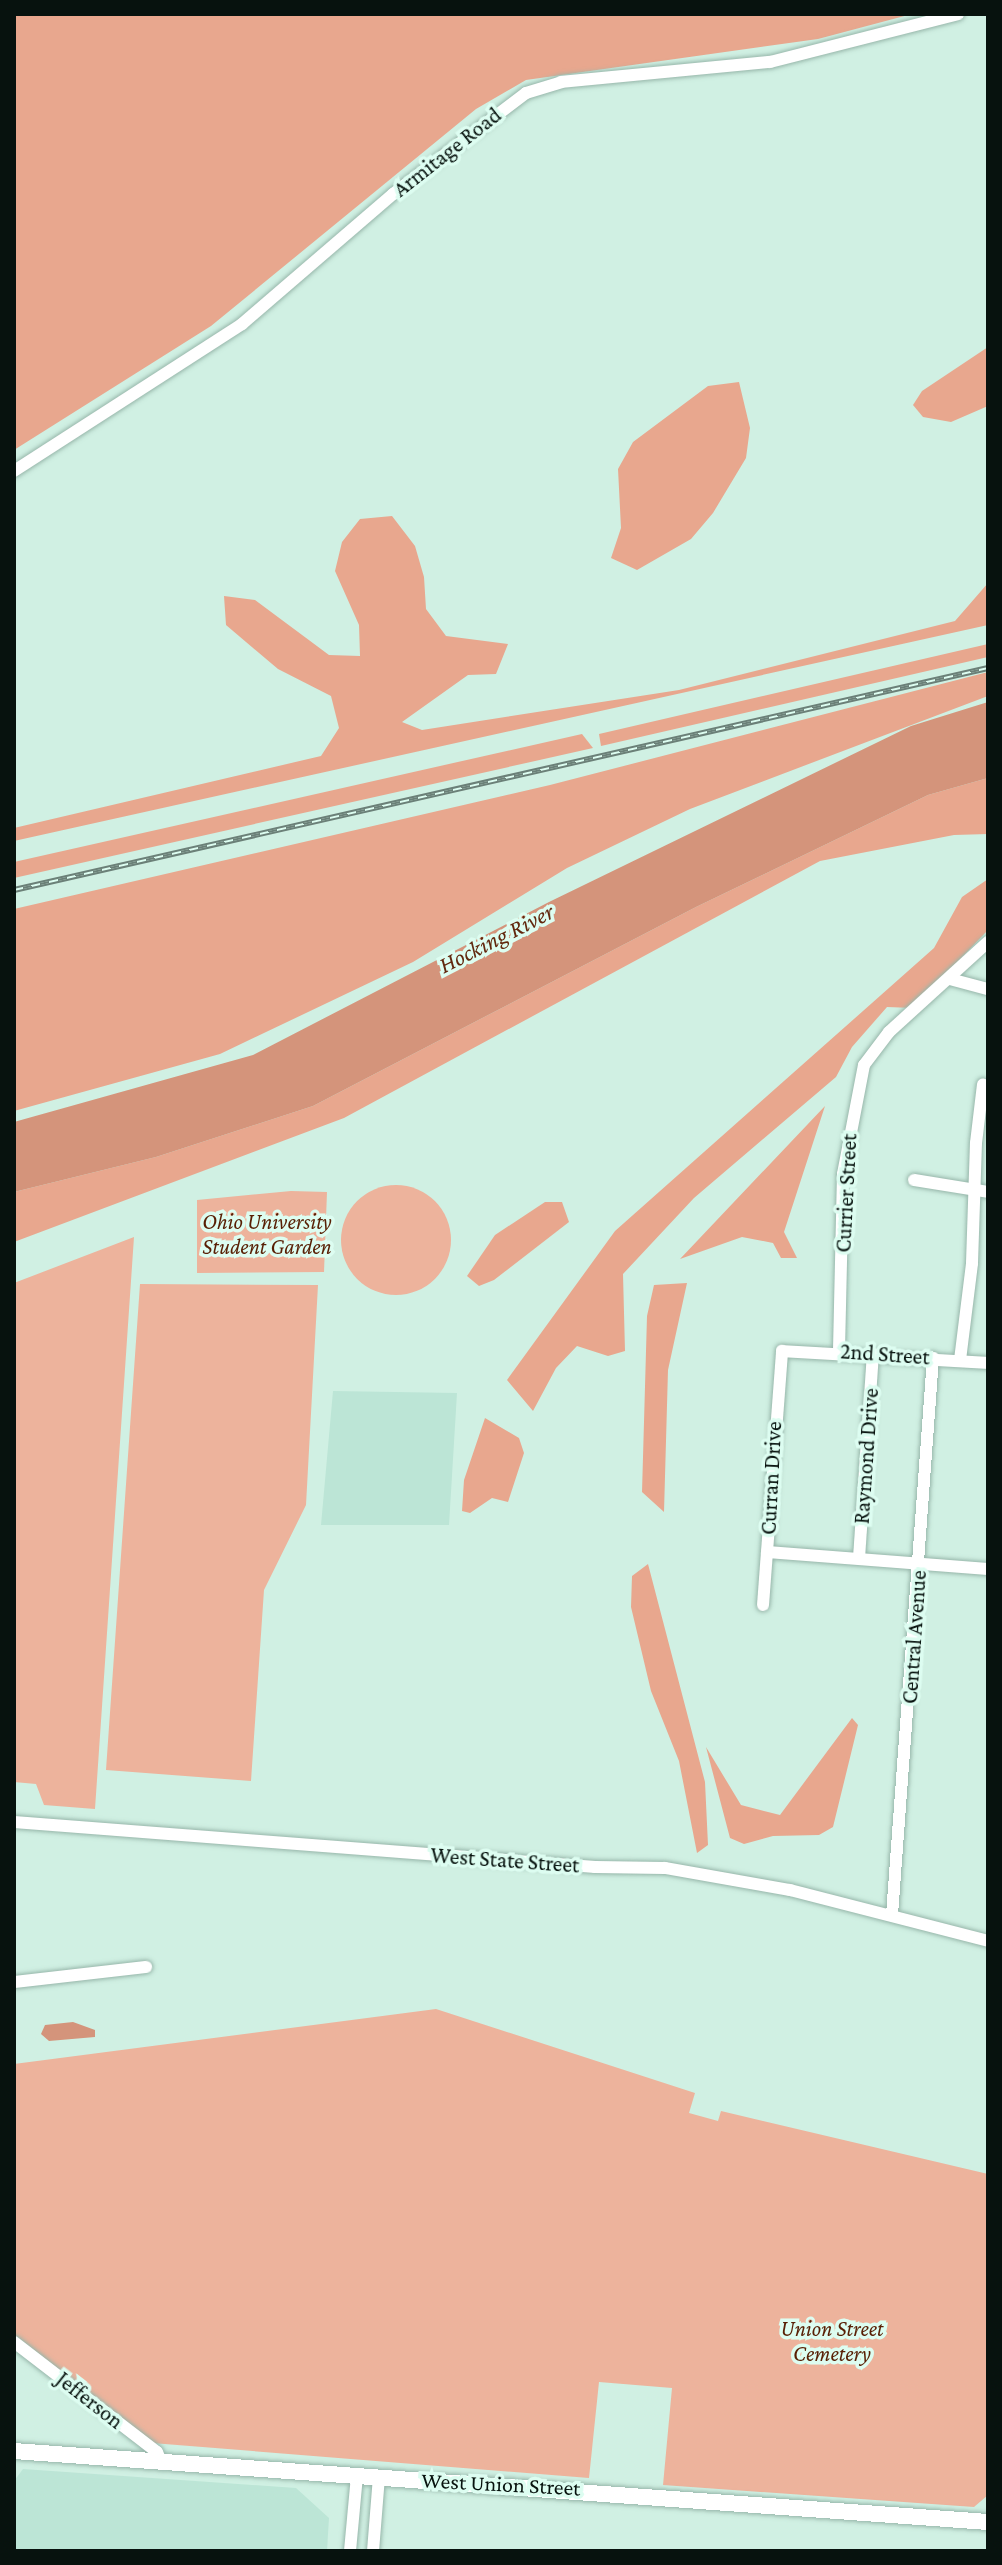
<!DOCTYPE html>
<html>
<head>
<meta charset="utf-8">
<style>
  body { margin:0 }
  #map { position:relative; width:1002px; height:2565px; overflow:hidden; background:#d0f0e3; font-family:"Crimson Pro",serif }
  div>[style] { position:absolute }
  .built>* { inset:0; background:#bce5d6 }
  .green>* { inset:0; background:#edb39c }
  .round { border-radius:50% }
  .forest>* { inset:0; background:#e8a78e }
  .water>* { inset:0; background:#d4947b }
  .roads { filter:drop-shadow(0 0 2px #97b6aa) drop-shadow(0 0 2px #97b6aa) }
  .minor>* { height:12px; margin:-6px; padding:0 6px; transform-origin:6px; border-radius:6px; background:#fff }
  .major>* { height:16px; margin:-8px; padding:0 8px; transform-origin:8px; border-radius:8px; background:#fff }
  .rail>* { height:6px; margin-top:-3px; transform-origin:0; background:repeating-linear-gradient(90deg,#ddfdf1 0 9px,#6b8078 0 18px); box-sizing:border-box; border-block:2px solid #6b8078 }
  span { translate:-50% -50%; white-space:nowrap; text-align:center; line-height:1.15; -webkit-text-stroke:7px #ddfdf1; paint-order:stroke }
  .street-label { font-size:22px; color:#07120e }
  .park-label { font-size:22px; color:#581f04; font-style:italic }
  .water-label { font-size:24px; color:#62280e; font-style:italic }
  .frame { position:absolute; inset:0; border:16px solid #07120e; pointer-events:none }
</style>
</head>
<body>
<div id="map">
  <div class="built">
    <i style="clip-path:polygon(333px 1391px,457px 1393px,449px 1525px,321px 1525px)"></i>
    <i style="clip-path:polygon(23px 2469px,296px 2488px,329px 2518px,327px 2551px,14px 2551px,14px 2481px)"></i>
  </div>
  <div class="green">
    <i class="round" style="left:341px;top:1185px;width:110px;height:110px"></i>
    <i style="clip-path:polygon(291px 1191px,327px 1192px,324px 1272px,197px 1273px,197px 1200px)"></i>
    <i style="clip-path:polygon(134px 1237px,95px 1809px,44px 1805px,36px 1784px,14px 1782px,14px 1283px)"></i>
    <i style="clip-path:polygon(140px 1284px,318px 1285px,306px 1505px,264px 1590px,251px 1781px,106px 1770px)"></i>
    <i style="clip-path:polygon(436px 2009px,695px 2093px,689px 2113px,718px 2121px,721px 2111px,988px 2174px,988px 2495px,974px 2507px,663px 2485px,672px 2388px,599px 2382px,589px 2478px,152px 2443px,14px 2334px,14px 2064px)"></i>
  </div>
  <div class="forest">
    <i style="clip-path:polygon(14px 14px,912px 14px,818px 39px,526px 80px,476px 109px,211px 326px,14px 450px)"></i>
    <i style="clip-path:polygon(988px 347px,988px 406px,951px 422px,923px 417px,913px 405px,922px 391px)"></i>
    <i style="clip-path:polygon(739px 382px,750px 428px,746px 458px,713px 513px,691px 539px,637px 570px,611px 558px,621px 528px,618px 469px,633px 442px,708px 386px)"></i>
    <i style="clip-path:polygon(392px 516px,415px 546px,424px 577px,426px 609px,446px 636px,508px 644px,496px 674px,468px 675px,402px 722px,422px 730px,679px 690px,955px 621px,988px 583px,988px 625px,14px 841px,14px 828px,321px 756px,339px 728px,331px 696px,278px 669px,226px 625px,224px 596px,255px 600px,329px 655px,360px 656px,359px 625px,335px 571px,342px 542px,360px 519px)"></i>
    <i style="clip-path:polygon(988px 644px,988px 657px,601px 746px,599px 734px)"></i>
    <i style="clip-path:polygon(988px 672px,988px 696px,690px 809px,567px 868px,413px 962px,220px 1054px,14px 1111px,14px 909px,550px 785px)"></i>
    <i style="clip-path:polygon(582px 734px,593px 748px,14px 878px,14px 862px)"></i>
    <i style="clip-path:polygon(988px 778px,988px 834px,954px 835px,820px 861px,344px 1118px,14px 1242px,14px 1192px,156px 1157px,313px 1106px,696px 907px,928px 795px)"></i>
    <i style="clip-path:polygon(988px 879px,988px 930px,913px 1008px,887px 1007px,852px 1047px,836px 1077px,694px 1198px,623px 1274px,625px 1351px,608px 1356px,577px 1346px,556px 1368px,533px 1411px,507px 1380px,615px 1231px,934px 948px,962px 897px)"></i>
    <i style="clip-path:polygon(825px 1106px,784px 1232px,797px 1258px,781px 1258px,773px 1243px,742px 1237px,680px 1259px)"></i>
    <i style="clip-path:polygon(545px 1202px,562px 1202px,569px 1222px,494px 1280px,479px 1286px,467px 1276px,495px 1235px)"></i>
    <i style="clip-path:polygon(687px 1283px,668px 1370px,664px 1512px,642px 1492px,647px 1316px,654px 1285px)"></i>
    <i style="clip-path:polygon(485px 1418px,519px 1438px,524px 1453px,508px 1502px,492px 1498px,470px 1513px,462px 1511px,464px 1480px)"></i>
    <i style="clip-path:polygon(648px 1564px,705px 1782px,708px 1845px,697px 1853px,679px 1761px,651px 1691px,631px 1607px,632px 1576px)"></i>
    <i style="clip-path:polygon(852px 1718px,858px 1725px,833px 1827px,819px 1835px,773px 1836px,744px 1844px,730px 1838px,706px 1747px,741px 1805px,780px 1815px)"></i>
  </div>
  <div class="water">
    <i style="clip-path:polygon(988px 702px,988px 778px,928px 795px,696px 907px,313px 1106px,156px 1157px,14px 1192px,14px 1122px,253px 1055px,549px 902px,911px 726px)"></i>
    <i style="clip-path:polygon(73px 2022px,95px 2030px,95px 2037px,49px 2041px,41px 2034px,45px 2025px)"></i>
  </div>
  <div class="roads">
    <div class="minor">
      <i style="left:14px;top:471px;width:271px;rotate:-32.8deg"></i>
      <i style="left:242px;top:324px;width:199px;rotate:-40.7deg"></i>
      <i style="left:393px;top:194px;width:167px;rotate:-37.2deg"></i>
      <i style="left:526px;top:93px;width:37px;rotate:-17deg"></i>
      <i style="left:561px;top:82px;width:210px;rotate:-5.5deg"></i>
      <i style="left:770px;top:62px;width:194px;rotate:-14.3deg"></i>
      <i style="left:950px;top:979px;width:39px;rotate:15deg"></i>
      <i style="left:914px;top:1180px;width:75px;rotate:9.2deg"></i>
      <i style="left:839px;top:1350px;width:176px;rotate:-88.7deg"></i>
      <i style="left:843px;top:1174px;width:111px;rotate:-79.1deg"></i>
      <i style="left:864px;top:1065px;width:41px;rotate:-52.9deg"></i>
      <i style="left:889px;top:1032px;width:134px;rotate:-42.3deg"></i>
      <i style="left:960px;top:1360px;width:98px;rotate:-82.9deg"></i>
      <i style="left:972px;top:1263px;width:120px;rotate:-88.1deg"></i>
      <i style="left:976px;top:1143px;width:59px;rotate:-83.2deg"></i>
      <i style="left:767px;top:1552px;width:222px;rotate:4.4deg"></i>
      <i style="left:859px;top:1558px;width:205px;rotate:-86.1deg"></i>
      <i style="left:763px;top:1605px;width:255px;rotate:-85.7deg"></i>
      <i style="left:782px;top:1351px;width:206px;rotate:3.3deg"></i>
      <i style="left:14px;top:1822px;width:583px;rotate:4.43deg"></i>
      <i style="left:595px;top:1867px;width:70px;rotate:0.8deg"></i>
      <i style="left:665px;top:1868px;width:127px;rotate:10deg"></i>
      <i style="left:790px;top:1890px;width:204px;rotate:14.4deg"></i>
      <i style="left:892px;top:1915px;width:559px;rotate:-85.79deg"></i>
      <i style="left:14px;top:1982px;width:133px;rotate:-6.5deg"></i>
      <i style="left:14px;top:2342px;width:180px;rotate:37.6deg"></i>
      <i style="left:157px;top:2452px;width:11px;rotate:68deg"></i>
      <i style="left:350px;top:2551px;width:75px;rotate:-84.7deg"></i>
      <i style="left:373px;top:2551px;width:74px;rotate:-85.4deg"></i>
    </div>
    <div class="major">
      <i style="left:14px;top:2451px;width:977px;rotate:4.17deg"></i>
    </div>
  </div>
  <div class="rail">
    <i style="left:14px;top:890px;width:999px;rotate:-12.84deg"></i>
  </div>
  <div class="street-label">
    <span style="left:447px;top:152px;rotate:-38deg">Armitage Road</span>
    <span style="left:846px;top:1193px;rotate:-87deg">Currier Street</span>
    <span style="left:885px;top:1354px;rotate:4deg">2nd Street</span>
    <span style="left:866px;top:1456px;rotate:-86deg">Raymond Drive</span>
    <span style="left:771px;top:1478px;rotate:-87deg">Curran Drive</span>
    <span style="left:914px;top:1637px;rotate:-86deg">Central Avenue</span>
    <span style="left:505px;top:1860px;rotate:4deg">West State Street</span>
    <span style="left:90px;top:2400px;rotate:38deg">Jefferson</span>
    <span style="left:501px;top:2484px;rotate:3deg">West Union Street</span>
  </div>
  <div class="park-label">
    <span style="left:267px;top:1234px">Ohio University<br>Student Garden</span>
    <span style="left:832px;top:2341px">Union Street<br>Cemetery</span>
  </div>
  <div class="water-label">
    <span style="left:496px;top:938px;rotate:-27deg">Hocking River</span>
  </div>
  <div class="frame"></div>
</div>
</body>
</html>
